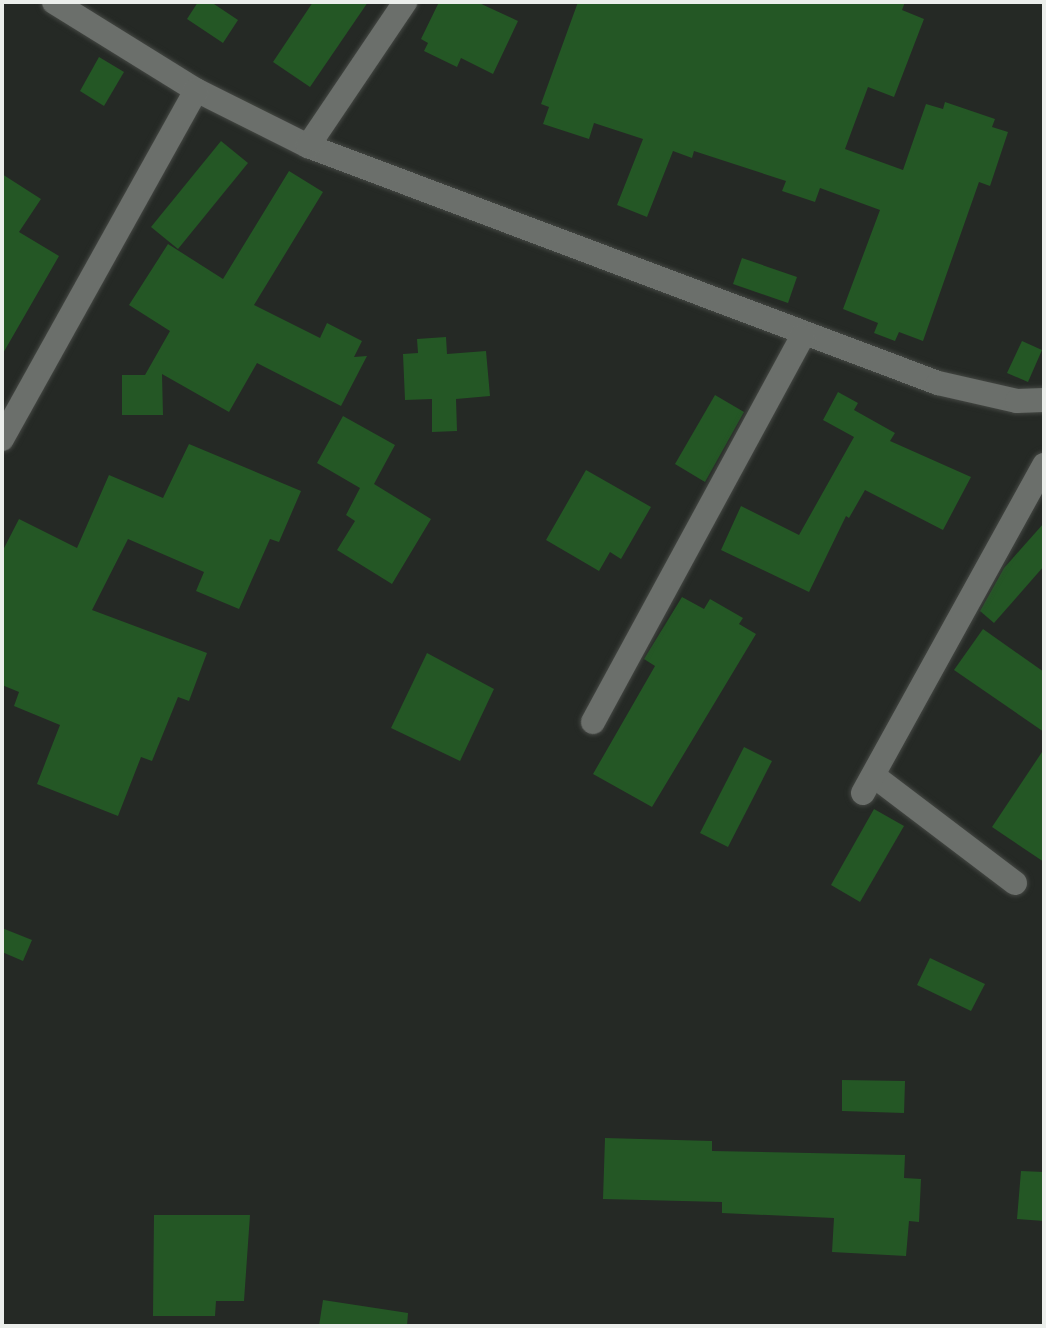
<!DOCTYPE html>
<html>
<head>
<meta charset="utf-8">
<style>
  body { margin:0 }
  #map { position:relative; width:1046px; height:1328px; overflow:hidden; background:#252925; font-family:"Work Sans",sans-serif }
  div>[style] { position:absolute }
  .building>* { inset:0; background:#245725 }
  .roads { filter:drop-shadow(0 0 2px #444743) drop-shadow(0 0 2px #444743) }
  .minor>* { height:24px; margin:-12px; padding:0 12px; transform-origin:12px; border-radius:12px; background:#6b6f6b }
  span { translate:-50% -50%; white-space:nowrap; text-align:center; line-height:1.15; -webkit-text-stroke:6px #1c1f1c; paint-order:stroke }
  .frame { position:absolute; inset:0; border:4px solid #ebeeeb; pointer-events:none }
</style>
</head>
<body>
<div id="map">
  <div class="building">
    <i style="clip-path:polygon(198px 2px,211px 2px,238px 20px,223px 43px,187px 19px)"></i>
    <i style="clip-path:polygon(313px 2px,368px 2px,310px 87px,273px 62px)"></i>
    <i style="clip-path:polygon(439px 2px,477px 2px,518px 21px,493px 74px,461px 58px,457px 67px,424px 51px,428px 43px,421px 39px)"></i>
    <i style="clip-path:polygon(578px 2px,905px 2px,902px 10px,924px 19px,894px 97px,868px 87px,845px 149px,903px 170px,926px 104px,943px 109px,945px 102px,995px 119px,992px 127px,1008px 132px,990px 186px,979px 182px,923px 341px,899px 332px,895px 341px,874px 333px,878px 323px,843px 309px,880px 210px,820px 188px,815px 202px,782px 191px,786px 181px,694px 151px,692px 158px,673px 151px,647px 217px,617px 205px,643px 139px,594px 123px,589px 139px,543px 124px,549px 107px,541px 104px)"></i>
    <i style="clip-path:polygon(99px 57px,124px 72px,104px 106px,80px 91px)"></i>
    <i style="clip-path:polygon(221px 141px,248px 163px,178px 249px,151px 227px)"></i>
    <i style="clip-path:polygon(289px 171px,323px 192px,254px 305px,320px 338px,327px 323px,362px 341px,354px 357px,367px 356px,341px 406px,257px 363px,229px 412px,162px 374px,163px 415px,122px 415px,122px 375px,145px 375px,170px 331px,129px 305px,168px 244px,223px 279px)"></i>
    <i style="clip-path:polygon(2px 174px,41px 199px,19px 232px,59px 256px,2px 355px)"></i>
    <i style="clip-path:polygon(742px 258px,797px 277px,788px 303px,733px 284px)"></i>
    <i style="clip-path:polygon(446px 337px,447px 354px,486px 351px,490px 396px,456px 399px,457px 431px,432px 432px,432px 399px,405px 400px,403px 354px,418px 353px,417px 339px)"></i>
    <i style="clip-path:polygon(1022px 341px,1042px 350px,1028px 382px,1007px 373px)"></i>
    <i style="clip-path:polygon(838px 392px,858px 403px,854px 410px,895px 433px,890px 441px,971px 477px,943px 530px,865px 490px,849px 518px,846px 516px,809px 592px,721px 550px,741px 506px,799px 535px,854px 437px,823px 420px)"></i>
    <i style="clip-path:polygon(715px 395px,744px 412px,705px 482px,675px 464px)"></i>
    <i style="clip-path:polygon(343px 416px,395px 445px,374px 484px,431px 519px,392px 584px,337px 550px,355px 521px,346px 515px,360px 488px,317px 463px)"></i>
    <i style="clip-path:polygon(189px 444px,301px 491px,279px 542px,270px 539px,239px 609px,196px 591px,204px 572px,128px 539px,92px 610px,207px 653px,189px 701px,178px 697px,152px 761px,141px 757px,118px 816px,37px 784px,60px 725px,14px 706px,19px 692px,2px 685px,2px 552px,19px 519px,77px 548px,109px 475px,163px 498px)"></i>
    <i style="clip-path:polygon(586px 470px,651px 507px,621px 559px,610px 552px,599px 571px,546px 540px)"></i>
    <i style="clip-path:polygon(1044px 523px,1044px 566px,994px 623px,980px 611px,1004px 568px)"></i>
    <i style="clip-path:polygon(682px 597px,704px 609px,710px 599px,743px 618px,739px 624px,756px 634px,652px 807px,593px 774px,655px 666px,644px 659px)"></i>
    <i style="clip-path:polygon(983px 629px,1044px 672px,1044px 732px,954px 670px)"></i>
    <i style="clip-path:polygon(427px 653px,494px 689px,460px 761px,391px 728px)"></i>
    <i style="clip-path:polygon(744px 747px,772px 761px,728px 847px,700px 833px)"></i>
    <i style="clip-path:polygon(1044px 749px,1044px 862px,992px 827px)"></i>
    <i style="clip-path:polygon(874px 809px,904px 826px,860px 902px,831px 885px)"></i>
    <i style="clip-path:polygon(2px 928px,32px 940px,23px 961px,2px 952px)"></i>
    <i style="clip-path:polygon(930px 958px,985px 984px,971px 1011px,917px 985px)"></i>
    <i style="clip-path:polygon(842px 1080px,905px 1081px,904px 1113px,842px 1111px)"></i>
    <i style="clip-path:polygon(605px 1138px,712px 1141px,712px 1151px,905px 1155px,904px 1178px,921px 1179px,919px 1222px,909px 1221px,906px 1256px,832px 1252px,834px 1218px,722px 1213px,722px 1202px,603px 1199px)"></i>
    <i style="clip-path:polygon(1021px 1171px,1044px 1172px,1044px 1221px,1017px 1219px)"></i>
    <i style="clip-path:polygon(154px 1215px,250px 1215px,244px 1301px,216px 1301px,215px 1316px,153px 1316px)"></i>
    <i style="clip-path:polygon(323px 1300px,408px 1313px,407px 1326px,319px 1326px)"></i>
  </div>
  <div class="roads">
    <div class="minor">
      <i style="left:54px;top:2px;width:167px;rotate:31.8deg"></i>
      <i style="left:196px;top:90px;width:125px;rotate:26.6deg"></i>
      <i style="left:308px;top:146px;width:673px;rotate:20.62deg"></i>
      <i style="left:938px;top:383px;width:81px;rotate:12.8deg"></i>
      <i style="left:1017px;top:401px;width:27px;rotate:-2deg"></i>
      <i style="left:308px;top:146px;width:174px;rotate:-56deg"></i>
      <i style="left:2px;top:439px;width:399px;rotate:-60.9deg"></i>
      <i style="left:593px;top:722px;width:439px;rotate:-61.5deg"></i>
      <i style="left:874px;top:776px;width:177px;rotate:37.2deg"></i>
      <i style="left:863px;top:793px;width:375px;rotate:-61.1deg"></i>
    </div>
  </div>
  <div class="frame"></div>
</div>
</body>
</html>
